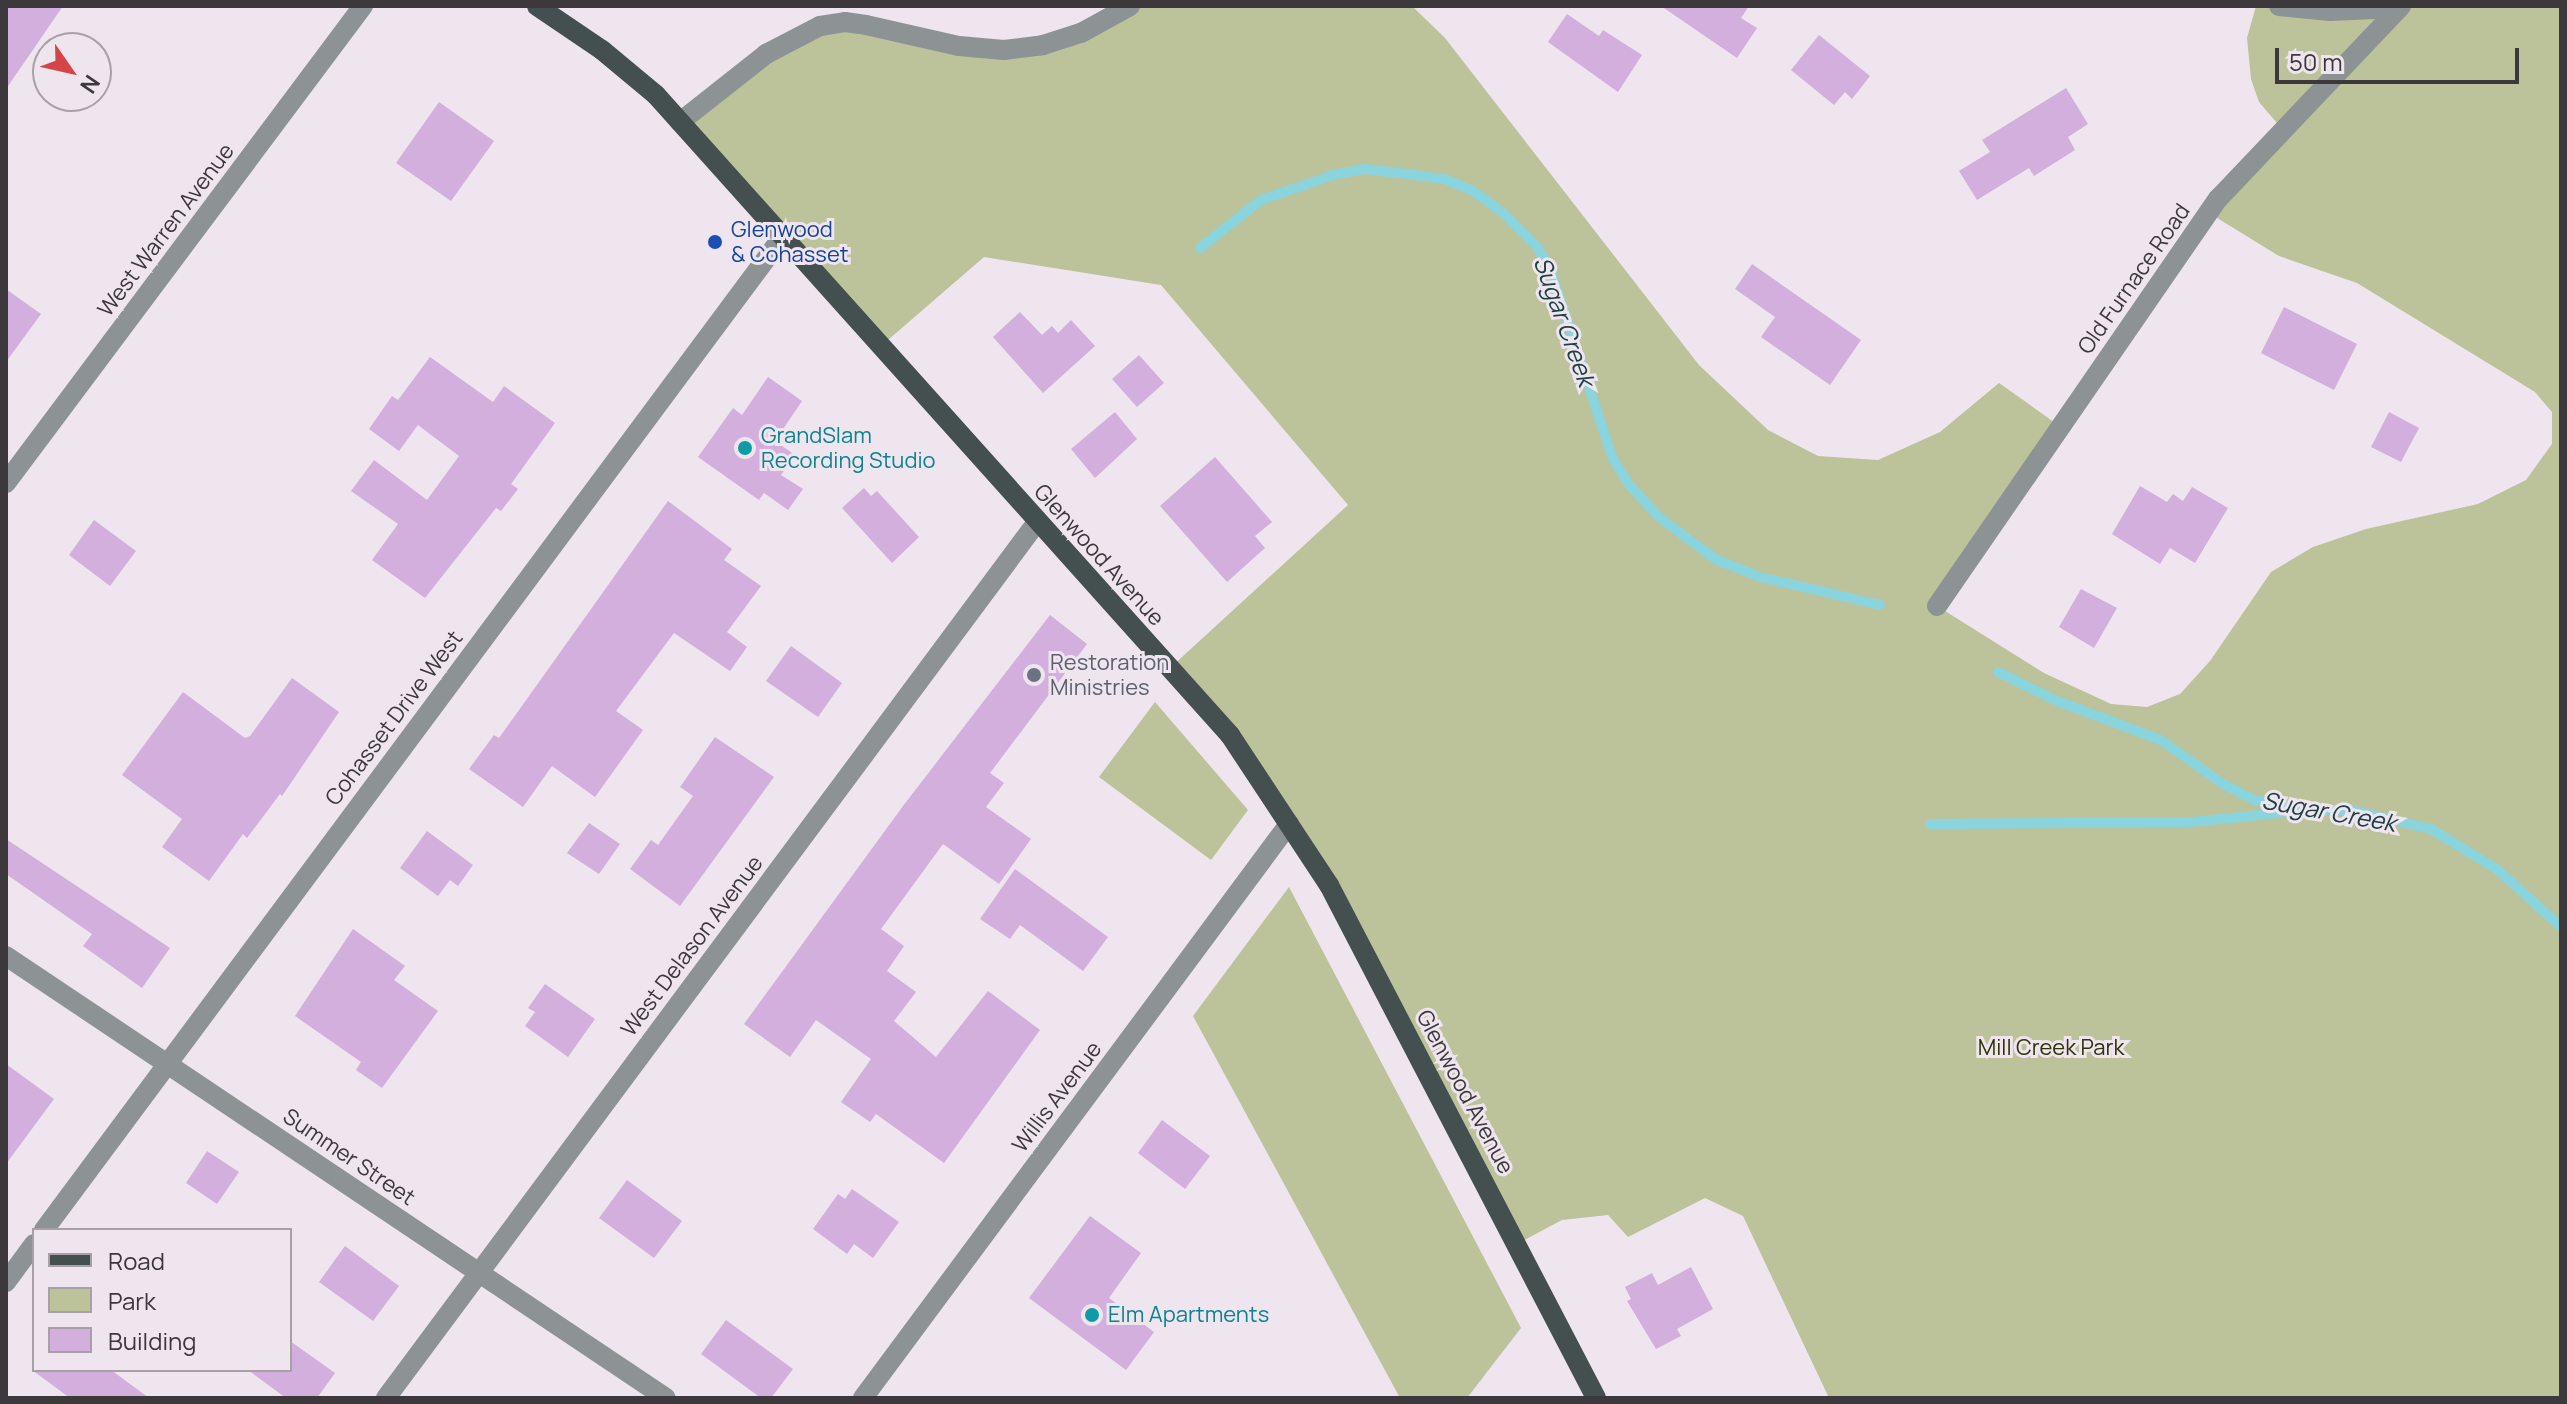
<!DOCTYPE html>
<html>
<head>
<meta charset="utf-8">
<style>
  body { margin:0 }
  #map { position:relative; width:2567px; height:1404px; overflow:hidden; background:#eee5ef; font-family:Manrope,sans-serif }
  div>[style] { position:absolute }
  .green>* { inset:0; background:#bcc299 }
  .stream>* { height:10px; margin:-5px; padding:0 5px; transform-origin:5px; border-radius:5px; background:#8ad4de }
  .building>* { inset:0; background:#d2afdc }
  .minor>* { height:20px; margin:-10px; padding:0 10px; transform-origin:10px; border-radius:10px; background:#8d9394 }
  .major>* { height:20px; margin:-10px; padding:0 10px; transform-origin:10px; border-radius:10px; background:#444f50 }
  .dots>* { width:22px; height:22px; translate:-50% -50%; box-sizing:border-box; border:4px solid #eee5ef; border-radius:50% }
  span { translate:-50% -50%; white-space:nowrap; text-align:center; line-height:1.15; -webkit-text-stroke:6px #eee5ef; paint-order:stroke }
  .transit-label { font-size:22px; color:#164399 }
  .left { translate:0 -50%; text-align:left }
  .street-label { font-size:22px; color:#3c383c }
  .culture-label { font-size:22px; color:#0d838f }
  .worship-label { font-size:22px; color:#5b616d }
  .park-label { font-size:22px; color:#303307 }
  .water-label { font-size:24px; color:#1d4145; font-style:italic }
  .frame { position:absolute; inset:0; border:8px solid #3c383c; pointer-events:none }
  .legend { position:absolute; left:32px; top:1228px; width:260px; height:144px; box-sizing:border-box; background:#eee5ef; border:2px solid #a7a0a7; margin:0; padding:10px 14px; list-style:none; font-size:24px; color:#3c383c }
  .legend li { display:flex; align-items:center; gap:16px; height:40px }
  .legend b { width:40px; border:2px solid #a7a0a7 }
  .north { position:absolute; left:32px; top:32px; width:80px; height:80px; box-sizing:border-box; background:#eee5ef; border:2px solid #a7a0a7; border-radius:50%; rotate:124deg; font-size:22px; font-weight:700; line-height:32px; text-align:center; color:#3c383c }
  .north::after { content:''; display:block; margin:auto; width:28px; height:36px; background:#d54548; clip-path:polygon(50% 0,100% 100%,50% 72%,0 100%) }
  .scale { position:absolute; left:2275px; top:48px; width:244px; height:36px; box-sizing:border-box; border:4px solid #3c383c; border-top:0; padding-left:10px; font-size:24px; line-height:28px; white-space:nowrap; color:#3c383c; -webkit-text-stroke:6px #eee5ef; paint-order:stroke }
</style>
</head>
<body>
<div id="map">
  <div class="green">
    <i style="clip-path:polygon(1130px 6px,1412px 6px,1445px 38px,1699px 365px,1768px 430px,1818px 456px,1878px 460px,1940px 432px,1999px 383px,2061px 427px,1937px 606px,2044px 673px,2111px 704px,2147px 707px,2180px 694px,2210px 661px,2271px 572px,2313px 547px,2366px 529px,2478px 504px,2526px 480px,2552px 444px,2552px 412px,2535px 392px,2357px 283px,2279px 256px,2209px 213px,2283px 130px,2259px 102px,2251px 79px,2247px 38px,2256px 6px,2561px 6px,2561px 1398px,1829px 1398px,1743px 1216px,1705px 1198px,1628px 1237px,1608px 1215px,1562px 1220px,1517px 1244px,1289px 824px,1170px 668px,1348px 505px,1161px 285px,984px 257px,881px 346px,680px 122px,820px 26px,1004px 50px)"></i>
    <i style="clip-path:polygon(1155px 702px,1248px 810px,1211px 860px,1099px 777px)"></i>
    <i style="clip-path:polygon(1289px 887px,1521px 1328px,1467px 1398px,1400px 1398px,1193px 1016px)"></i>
  </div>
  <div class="stream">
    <i style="left:1200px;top:248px;width:78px;rotate:-38.2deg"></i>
    <i style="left:1261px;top:200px;width:76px;rotate:-19.1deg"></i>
    <i style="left:1333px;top:175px;width:32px;rotate:-11deg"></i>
    <i style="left:1364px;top:169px;width:43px;rotate:6.6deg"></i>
    <i style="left:1407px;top:174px;width:37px;rotate:8deg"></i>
    <i style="left:1444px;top:179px;width:31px;rotate:22deg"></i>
    <i style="left:1473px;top:191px;width:37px;rotate:36deg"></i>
    <i style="left:1503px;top:213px;width:48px;rotate:45deg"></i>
    <i style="left:1537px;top:247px;width:26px;rotate:59deg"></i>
    <i style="left:1550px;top:269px;width:200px;rotate:71.7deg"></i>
    <i style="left:1613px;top:459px;width:32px;rotate:58deg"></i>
    <i style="left:1630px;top:486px;width:44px;rotate:46.8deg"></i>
    <i style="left:1660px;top:518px;width:71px;rotate:36.4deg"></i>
    <i style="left:1717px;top:560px;width:46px;rotate:21.6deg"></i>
    <i style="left:1760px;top:577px;width:123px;rotate:13.1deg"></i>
    <i style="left:1998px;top:672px;width:66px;rotate:26.2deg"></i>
    <i style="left:2057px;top:701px;width:111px;rotate:20.6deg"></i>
    <i style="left:2161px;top:740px;width:76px;rotate:35.4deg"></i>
    <i style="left:2223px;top:784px;width:36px;rotate:27deg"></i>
    <i style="left:2255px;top:800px;width:52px;rotate:11.1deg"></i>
    <i style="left:2306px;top:810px;width:45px"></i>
    <i style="left:2351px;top:810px;width:82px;rotate:13.4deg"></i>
    <i style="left:2431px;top:829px;width:79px;rotate:31.5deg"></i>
    <i style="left:2498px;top:870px;width:85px;rotate:42.1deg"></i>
    <i style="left:1930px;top:824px;width:262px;rotate:-0.4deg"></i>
    <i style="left:2192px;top:822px;width:108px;rotate:-5.9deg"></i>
  </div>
  <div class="building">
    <i style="clip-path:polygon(6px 6px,63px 6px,6px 89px)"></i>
    <i style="clip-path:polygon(1661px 6px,1749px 6px,1741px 18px,1757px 28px,1737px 58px)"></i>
    <i style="clip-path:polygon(1567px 14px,1599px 36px,1603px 30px,1642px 55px,1618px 92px,1548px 42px)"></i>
    <i style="clip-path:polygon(1819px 35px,1870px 76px,1852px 99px,1845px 92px,1834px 105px,1791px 70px)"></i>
    <i style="clip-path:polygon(2066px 88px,2088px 124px,2068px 137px,2075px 150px,2034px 176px,2029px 168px,1977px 200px,1959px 171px,1990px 152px,1982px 140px)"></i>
    <i style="clip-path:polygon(439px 102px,494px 141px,451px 201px,396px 163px)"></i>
    <i style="clip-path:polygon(1752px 264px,1861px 340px,1830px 385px,1761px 337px,1775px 317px,1735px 289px)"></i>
    <i style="clip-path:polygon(6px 289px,41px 314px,6px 362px)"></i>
    <i style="clip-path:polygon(2284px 307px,2357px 344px,2334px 390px,2261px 353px)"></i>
    <i style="clip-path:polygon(1020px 312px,1042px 335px,1052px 326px,1058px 333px,1071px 320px,1095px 346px,1043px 393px,993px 337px)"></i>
    <i style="clip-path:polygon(1139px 355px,1164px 383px,1137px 407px,1112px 379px)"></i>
    <i style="clip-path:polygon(430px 357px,493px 402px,504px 386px,555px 423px,511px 484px,518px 489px,501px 511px,496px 508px,425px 598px,372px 560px,398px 524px,351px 491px,374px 460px,427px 500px,459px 456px,418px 425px,399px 451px,369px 429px,392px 396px,398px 400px)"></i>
    <i style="clip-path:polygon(768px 377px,802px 401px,775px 441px,795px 455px,781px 475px,803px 489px,788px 510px,764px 493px,759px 500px,698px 457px,733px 408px,742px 415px)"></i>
    <i style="clip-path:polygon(1115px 412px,1137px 439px,1095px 478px,1071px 449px)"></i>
    <i style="clip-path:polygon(2389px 412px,2419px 428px,2401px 462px,2371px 447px)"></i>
    <i style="clip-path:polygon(1215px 457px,1272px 522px,1255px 536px,1265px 548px,1227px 582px,1160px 506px)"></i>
    <i style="clip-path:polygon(2140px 486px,2167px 502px,2173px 494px,2183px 501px,2192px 487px,2228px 508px,2195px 563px,2170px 548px,2160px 564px,2112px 534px)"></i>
    <i style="clip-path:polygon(864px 488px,871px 496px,877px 491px,919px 537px,892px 563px,842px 508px)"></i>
    <i style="clip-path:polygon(668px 501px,732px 549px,724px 560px,761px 586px,727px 632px,747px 647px,730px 671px,674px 633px,616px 711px,643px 730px,595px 797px,552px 766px,523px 807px,469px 769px,494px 735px,499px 738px)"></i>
    <i style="clip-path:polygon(94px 520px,136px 551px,110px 586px,69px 555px)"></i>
    <i style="clip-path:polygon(2081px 589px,2117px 608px,2094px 648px,2059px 627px)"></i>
    <i style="clip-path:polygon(1050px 615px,1087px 644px,990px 773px,1004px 783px,986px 807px,1031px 839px,999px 884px,943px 844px,881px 929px,904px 946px,887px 971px,916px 992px,894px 1021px,936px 1057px,988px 991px,1040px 1030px,944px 1163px,876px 1114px,870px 1122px,841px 1102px,871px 1059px,816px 1020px,790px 1057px,744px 1024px,903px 806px)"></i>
    <i style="clip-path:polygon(791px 646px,842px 683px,818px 717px,766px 681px)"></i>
    <i style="clip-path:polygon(292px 678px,339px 712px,282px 796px,280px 794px,247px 838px,243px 834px,209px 881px,162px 847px,182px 819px,122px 775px,183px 692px,245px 738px,250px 736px)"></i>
    <i style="clip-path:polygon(715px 737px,774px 777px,680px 906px,630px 869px,651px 840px,658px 845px,693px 796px,680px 787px)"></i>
    <i style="clip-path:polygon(589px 823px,620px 844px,599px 874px,567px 853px)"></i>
    <i style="clip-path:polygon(427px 831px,473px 865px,458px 886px,450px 880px,438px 896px,400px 868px)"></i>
    <i style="clip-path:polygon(6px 839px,170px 948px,142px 988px,83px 946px,92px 934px,6px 874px)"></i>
    <i style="clip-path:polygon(1015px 869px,1108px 937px,1083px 971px,1020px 925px,1010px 939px,980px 919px)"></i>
    <i style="clip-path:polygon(353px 929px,405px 966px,394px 980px,438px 1011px,382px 1088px,356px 1070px,361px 1062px,295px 1016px)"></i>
    <i style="clip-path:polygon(545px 984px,595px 1019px,568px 1057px,525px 1026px,535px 1012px,528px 1008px)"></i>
    <i style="clip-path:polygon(6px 1064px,54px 1099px,6px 1164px)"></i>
    <i style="clip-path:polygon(1162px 1120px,1210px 1156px,1185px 1189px,1138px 1153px)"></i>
    <i style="clip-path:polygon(207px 1151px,239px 1172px,217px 1204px,186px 1183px)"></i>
    <i style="clip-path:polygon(627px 1180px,682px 1221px,654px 1258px,599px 1218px)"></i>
    <i style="clip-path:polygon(852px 1189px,899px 1222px,873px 1258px,854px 1244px,847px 1254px,813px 1229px,838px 1194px,845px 1199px)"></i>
    <i style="clip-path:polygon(1090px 1216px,1141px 1253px,1109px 1298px,1154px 1332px,1126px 1370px,1029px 1298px)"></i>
    <i style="clip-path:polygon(345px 1246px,399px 1286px,373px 1321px,319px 1282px)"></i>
    <i style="clip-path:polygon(1691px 1267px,1713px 1309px,1677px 1329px,1681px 1336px,1656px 1349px,1627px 1301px,1631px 1299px,1625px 1287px,1652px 1273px,1658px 1285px)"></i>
    <i style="clip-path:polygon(726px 1320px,793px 1369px,771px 1398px,761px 1398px,701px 1354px)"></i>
    <i style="clip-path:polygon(290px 1341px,335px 1373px,317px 1398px,286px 1398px,248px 1370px,290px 1370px)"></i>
    <i style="clip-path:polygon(32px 1370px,111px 1370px,149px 1398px,70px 1398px)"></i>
  </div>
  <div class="minor">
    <i style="left:2279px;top:6px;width:51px;rotate:5.6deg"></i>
    <i style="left:2330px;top:11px;width:68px;rotate:-2.5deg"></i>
    <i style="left:680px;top:122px;width:110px;rotate:-38.3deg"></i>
    <i style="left:766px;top:54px;width:61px;rotate:-27.4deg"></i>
    <i style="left:820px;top:26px;width:25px;rotate:-9deg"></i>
    <i style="left:845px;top:22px;width:21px;rotate:8deg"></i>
    <i style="left:866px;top:25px;width:95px;rotate:12.7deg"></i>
    <i style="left:959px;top:46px;width:45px;rotate:5.1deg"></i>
    <i style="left:1004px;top:50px;width:39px;rotate:-7deg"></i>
    <i style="left:1043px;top:45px;width:40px;rotate:-18deg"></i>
    <i style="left:1081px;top:33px;width:56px;rotate:-28.9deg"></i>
    <i style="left:6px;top:483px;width:596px;rotate:-53.19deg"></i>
    <i style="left:1937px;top:606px;width:495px;rotate:-55.4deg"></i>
    <i style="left:2218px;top:199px;width:266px;rotate:-46.5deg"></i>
    <i style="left:6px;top:956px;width:794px;rotate:33.81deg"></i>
    <i style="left:44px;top:1230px;width:1239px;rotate:-53.37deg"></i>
    <i style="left:6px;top:1282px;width:47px;rotate:-53.6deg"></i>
    <i style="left:386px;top:1398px;width:1091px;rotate:-53.38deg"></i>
    <i style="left:863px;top:1398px;width:715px;rotate:-53.42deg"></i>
  </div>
  <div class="major">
    <i style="left:537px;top:6px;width:78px;rotate:34.1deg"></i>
    <i style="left:602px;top:50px;width:70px;rotate:39.8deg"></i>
    <i style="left:656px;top:95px;width:860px;rotate:48.11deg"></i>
    <i style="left:1230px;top:735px;width:180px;rotate:56.6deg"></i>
    <i style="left:1329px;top:885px;width:578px;rotate:62.5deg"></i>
  </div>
  <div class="dots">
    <i style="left:715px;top:242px;background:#1a4fb4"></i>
    <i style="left:745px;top:448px;background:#0f9aa8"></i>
    <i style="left:1034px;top:675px;background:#6b7280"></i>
    <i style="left:1092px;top:1315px;background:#0f9aa8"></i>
  </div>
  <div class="transit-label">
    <span class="left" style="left:731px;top:242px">Glenwood<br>&amp; Cohasset</span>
  </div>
  <div class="street-label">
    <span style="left:166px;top:230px;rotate:-53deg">West Warren Avenue</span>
    <span style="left:2134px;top:279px;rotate:-55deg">Old Furnace Road</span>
    <span style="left:1099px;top:555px;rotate:48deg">Glenwood Avenue</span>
    <span style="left:394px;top:718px;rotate:-53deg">Cohasset Drive West</span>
    <span style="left:692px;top:946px;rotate:-53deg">West Delason Avenue</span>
    <span style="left:1465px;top:1092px;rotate:62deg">Glenwood Avenue</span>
    <span style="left:1057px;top:1097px;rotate:-53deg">Willis Avenue</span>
    <span style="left:349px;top:1157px;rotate:34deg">Summer Street</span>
  </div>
  <div class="culture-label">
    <span class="left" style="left:761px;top:448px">GrandSlam<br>Recording Studio</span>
    <span class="left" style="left:1108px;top:1315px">Elm Apartments</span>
  </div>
  <div class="worship-label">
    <span class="left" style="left:1050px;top:675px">Restoration<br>Ministries</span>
  </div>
  <div class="park-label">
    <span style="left:2051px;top:1048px">Mill Creek Park</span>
  </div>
  <div class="water-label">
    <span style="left:1565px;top:321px;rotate:70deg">Sugar Creek</span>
    <span style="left:2329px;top:811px;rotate:10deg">Sugar Creek</span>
  </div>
  <div class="frame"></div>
  <ul class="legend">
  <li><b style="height:10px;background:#444f50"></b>Road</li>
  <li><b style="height:22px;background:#bcc299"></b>Park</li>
  <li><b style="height:22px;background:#d2afdc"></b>Building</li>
  </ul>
  <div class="north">N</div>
  <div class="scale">50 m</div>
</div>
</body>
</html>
